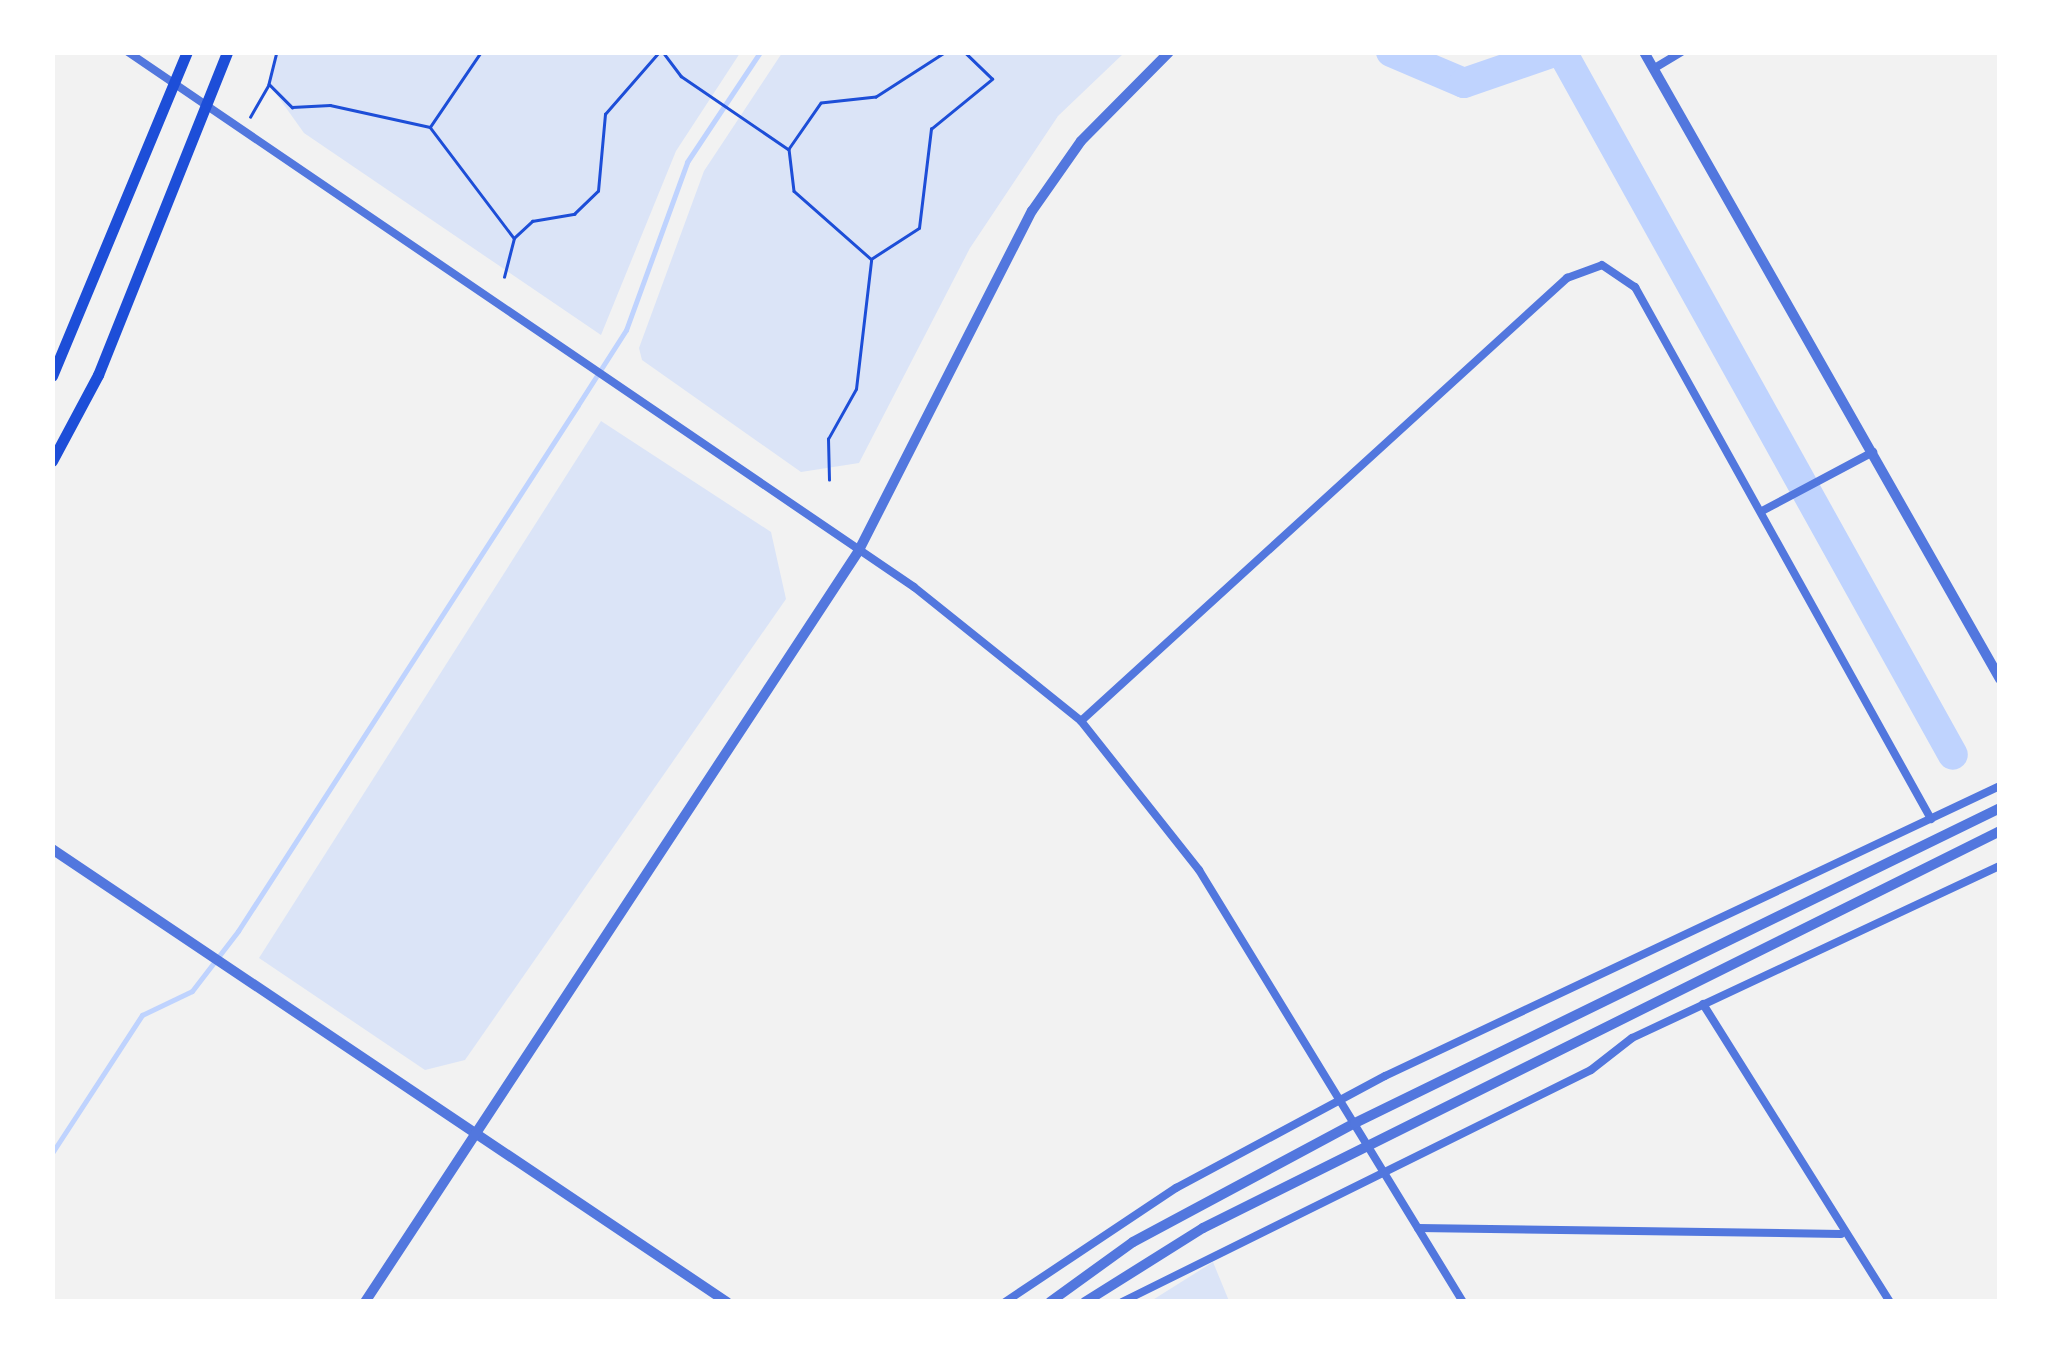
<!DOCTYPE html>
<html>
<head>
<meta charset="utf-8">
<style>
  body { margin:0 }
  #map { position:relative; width:2052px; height:1354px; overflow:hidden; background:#f2f2f2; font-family:Karla,sans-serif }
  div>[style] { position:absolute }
  .green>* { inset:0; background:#dbe4f7 }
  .stream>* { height:5px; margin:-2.5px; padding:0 2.5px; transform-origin:2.5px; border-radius:2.5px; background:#bfd3fe }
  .river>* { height:30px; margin:-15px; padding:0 15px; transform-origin:15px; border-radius:15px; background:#bfd3fe }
  .path>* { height:2.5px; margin:-1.25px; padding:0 1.25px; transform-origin:1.25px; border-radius:1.25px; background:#1d4ed8 }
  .minor>* { height:8px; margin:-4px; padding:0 4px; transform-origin:4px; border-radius:4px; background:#5277de }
  .tertiary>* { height:10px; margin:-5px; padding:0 5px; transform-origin:5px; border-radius:5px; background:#5277de }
  .secondary>* { height:11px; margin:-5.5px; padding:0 5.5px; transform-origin:5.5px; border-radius:5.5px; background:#1d4ed8 }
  span { translate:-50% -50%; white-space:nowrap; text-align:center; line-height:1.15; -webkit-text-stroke:9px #fff; paint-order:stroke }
  .frame { position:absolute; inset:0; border:55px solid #fff; pointer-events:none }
</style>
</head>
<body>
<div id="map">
  <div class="green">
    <i style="clip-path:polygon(278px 53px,740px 53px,676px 151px,601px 335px,304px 133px,269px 84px)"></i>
    <i style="clip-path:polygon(782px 53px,1124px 53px,1058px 116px,970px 248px,859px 463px,801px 472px,642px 360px,639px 348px,704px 171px)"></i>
    <i style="clip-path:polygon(601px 421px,771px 532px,786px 599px,465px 1060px,425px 1070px,259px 958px)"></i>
    <i style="clip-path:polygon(1213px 1262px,1229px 1301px,1151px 1301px)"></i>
  </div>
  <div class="stream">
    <i style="left:52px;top:1153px;width:165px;rotate:-56.9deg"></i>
    <i style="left:142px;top:1015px;width:55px;rotate:-25.6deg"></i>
    <i style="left:192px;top:991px;width:76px;rotate:-52.5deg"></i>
    <i style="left:238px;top:931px;width:626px;rotate:-57.12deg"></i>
    <i style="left:578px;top:405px;width:89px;rotate:-57.4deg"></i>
    <i style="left:626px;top:330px;width:179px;rotate:-70deg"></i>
    <i style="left:687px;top:162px;width:132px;rotate:-56.4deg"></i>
  </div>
  <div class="river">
    <i style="left:1391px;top:52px;width:79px;rotate:23deg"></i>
    <i style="left:1464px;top:83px;width:95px;rotate:-19deg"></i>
    <i style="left:1562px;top:52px;width:804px;rotate:60.92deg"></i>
  </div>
  <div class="path">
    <i style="left:277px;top:52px;width:33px;rotate:104deg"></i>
    <i style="left:269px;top:84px;width:33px;rotate:45deg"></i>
    <i style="left:292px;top:107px;width:38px;rotate:-3deg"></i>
    <i style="left:330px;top:105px;width:102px;rotate:12.4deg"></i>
    <i style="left:430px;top:127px;width:139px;rotate:52.9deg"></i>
    <i style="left:663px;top:52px;width:30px;rotate:53deg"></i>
    <i style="left:681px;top:76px;width:130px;rotate:34.3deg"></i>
    <i style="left:946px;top:52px;width:83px;rotate:147.3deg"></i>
    <i style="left:876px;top:97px;width:55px;rotate:173.8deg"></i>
    <i style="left:821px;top:103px;width:56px;rotate:124.8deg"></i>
    <i style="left:789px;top:149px;width:42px;rotate:83.2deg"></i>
    <i style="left:794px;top:191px;width:103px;rotate:41.4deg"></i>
    <i style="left:871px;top:259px;width:57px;rotate:-32.9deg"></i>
    <i style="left:919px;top:228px;width:100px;rotate:-83.1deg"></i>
    <i style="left:931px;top:129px;width:79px;rotate:-39.3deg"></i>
    <i style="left:992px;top:79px;width:39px;rotate:-136deg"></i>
    <i style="left:250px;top:117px;width:36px;rotate:-60deg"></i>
    <i style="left:430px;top:127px;width:91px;rotate:-55.8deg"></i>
    <i style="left:504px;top:277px;width:40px;rotate:-75.6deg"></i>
    <i style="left:514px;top:238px;width:25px;rotate:-43deg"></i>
    <i style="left:532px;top:221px;width:43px;rotate:-9.5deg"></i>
    <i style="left:574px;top:214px;width:33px;rotate:-44deg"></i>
    <i style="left:598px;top:191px;width:77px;rotate:-84.8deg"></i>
    <i style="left:605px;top:114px;width:82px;rotate:-48.9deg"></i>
    <i style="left:829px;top:480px;width:41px;rotate:-91.4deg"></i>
    <i style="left:828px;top:439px;width:57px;rotate:-60.8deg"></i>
    <i style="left:856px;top:389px;width:129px;rotate:-83.3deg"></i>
  </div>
  <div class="minor">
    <i style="left:128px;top:52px;width:951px;rotate:34.24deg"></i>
    <i style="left:914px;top:587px;width:214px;rotate:38.7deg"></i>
    <i style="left:1081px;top:721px;width:190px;rotate:51.6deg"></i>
    <i style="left:1199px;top:870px;width:506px;rotate:58.57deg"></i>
    <i style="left:1653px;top:69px;width:33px;rotate:-31deg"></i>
    <i style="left:1762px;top:511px;width:126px;rotate:-28deg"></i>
    <i style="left:1081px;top:721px;width:658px;rotate:-42.35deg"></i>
    <i style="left:1567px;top:278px;width:37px;rotate:-20deg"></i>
    <i style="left:1602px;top:265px;width:40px;rotate:34deg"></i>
    <i style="left:1635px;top:287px;width:609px;rotate:60.91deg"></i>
    <i style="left:1703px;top:1004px;width:352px;rotate:57.9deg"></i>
    <i style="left:1418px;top:1228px;width:423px;rotate:0.8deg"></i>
    <i style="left:1005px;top:1302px;width:206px;rotate:-33.7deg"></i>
    <i style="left:1176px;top:1188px;width:237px;rotate:-28.2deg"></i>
    <i style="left:1385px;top:1076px;width:680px;rotate:-25.25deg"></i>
    <i style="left:1122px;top:1302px;width:523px;rotate:-26.32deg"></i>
    <i style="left:1591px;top:1070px;width:52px;rotate:-38deg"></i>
    <i style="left:1632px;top:1038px;width:406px;rotate:-25.1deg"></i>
  </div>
  <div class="tertiary">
    <i style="left:1644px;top:52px;width:721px;rotate:60.41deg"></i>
    <i style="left:52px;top:849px;width:813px;rotate:33.87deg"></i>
    <i style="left:365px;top:1302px;width:898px;rotate:-56.68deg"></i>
    <i style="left:858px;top:552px;width:383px;rotate:-63deg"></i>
    <i style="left:1032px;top:211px;width:85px;rotate:-55deg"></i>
    <i style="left:1081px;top:141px;width:125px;rotate:-45.3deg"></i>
    <i style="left:1050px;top:1302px;width:102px;rotate:-35.9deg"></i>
    <i style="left:1133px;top:1242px;width:252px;rotate:-28.2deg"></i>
    <i style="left:1355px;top:1123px;width:718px;rotate:-26.03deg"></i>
    <i style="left:1085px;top:1302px;width:139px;rotate:-32.1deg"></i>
    <i style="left:1203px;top:1228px;width:890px;rotate:-26.48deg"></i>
  </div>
  <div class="secondary">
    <i style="left:52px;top:376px;width:351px;rotate:-67.4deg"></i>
    <i style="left:52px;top:461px;width:98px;rotate:-61.9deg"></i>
    <i style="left:98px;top:375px;width:348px;rotate:-68.2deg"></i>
  </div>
  <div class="frame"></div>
</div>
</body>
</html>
